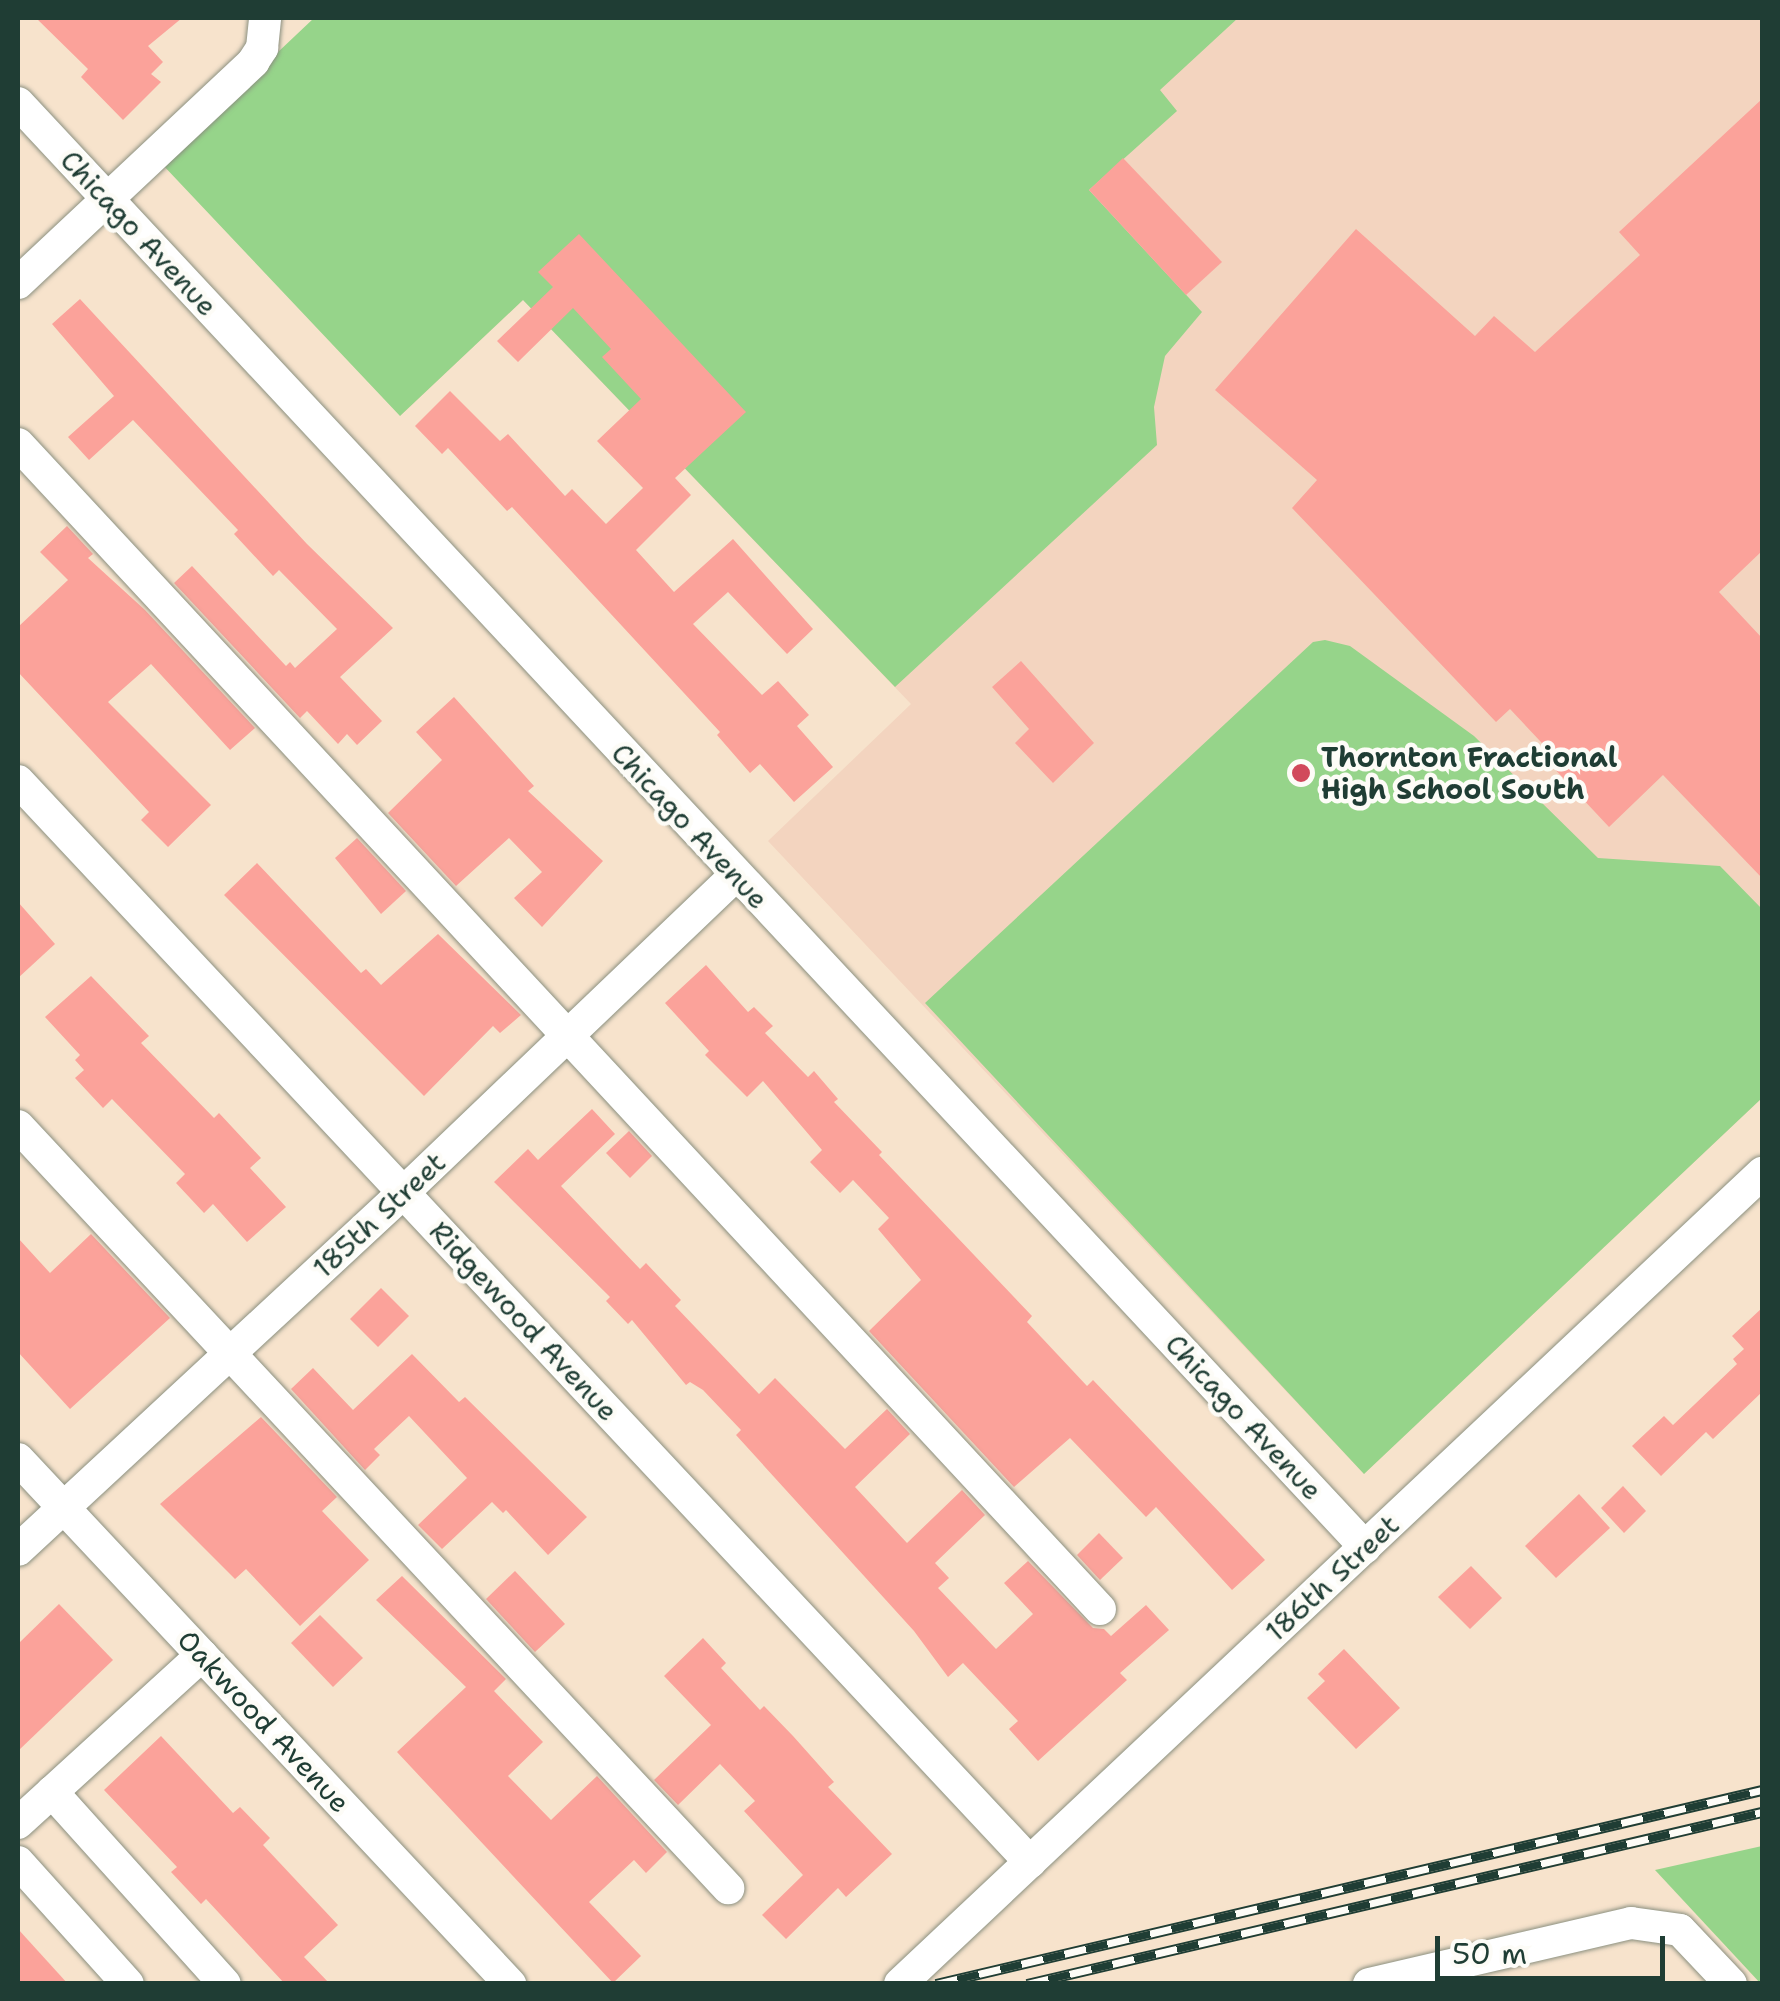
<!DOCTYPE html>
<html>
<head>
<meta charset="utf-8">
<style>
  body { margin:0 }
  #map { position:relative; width:1780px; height:2001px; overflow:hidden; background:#f7e3cc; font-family:"Shantell Sans",sans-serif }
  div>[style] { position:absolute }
  .built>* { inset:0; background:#f3d4bf }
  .green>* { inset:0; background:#96d48a }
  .building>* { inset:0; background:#fba29a }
  .roads { filter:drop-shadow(0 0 2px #8b9080) drop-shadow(0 0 2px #8b9080) }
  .minor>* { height:32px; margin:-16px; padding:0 16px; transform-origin:16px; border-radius:16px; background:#fff }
  .rail>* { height:11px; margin-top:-5.5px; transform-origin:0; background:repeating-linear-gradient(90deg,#fdfcf7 0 22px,#1f3d34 0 44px); box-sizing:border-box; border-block:2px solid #1f3d34 }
  .dots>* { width:28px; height:28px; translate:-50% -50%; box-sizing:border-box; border:5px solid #fdfcf7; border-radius:50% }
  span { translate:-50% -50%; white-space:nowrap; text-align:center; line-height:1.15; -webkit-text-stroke:9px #fdfcf7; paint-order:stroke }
  .street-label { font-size:28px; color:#1f3d34 }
  .poi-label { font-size:28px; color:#1f3d34; font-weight:700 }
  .left { translate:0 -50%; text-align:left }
  .frame { position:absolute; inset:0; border:20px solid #1f3d34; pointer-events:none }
  .scale { position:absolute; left:1435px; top:1936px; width:230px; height:45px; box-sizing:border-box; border:5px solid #1f3d34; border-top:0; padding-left:12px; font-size:30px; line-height:35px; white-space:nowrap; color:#1f3d34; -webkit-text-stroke:8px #fdfcf7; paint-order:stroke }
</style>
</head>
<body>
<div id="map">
  <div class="built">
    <i style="clip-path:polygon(314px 18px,1762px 18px,1762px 1098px,1364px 1474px,768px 841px,911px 704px,523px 300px,400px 416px)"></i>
  </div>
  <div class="green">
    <i style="clip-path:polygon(314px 18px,1238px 18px,1160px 90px,1177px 111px,1089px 190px,1202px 312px,1165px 356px,1154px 407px,1157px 445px,895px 687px,523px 300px,400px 416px,161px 163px)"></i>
    <i style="clip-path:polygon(1325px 640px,1350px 646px,1474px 736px,1598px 858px,1720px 866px,1762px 909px,1762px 1098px,1364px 1474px,925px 1003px,1313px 642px)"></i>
    <i style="clip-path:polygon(1762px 1846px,1762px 1983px,1761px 1984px,1655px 1870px)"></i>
  </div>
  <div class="building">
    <i style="clip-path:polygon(36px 18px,182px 18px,148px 46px,163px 62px,151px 74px,161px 82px,123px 120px,81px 77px,88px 69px)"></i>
    <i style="clip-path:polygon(1762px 99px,1762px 551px,1719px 592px,1762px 638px,1762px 878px,1663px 775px,1609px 827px,1550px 764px,1556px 758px,1510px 709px,1496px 722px,1292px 508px,1317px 480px,1215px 390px,1356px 229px,1475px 336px,1494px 316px,1535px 352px,1640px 255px,1619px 232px)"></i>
    <i style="clip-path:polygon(1123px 158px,1222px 262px,1186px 295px,1089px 190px)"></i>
    <i style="clip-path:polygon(579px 234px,746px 412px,675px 478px,691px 495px,636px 550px,674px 592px,733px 539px,813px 629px,787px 654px,728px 592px,693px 624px,762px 695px,778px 681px,809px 715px,797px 726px,833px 767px,794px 802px,760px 764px,750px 773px,717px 735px,720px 732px,512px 507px,507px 511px,448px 448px,442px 454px,415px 426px,450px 391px,500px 441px,508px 434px,565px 496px,572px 489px,606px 524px,643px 488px,597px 441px,641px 399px,602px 357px,611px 349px,573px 308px,518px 362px,497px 341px,553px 287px,538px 272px)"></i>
    <i style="clip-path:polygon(80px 299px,307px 544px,393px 628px,340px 677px,382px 721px,357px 745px,347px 734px,338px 744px,307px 711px,300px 718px,174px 583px,192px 566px,286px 666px,290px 662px,295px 668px,337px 629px,279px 570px,273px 576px,234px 534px,238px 530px,133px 420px,89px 460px,68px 437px,114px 396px,52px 324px)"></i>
    <i style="clip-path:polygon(67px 526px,93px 554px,88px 558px,145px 610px,255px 728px,230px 750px,151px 664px,108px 702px,211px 805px,168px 847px,141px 820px,149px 812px,18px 672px,18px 627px,68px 580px,40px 552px)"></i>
    <i style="clip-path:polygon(1021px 661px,1094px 743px,1053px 783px,1015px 743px,1029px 729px,992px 687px)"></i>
    <i style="clip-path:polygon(454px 697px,534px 786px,528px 791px,603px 861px,542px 927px,514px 898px,542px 872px,509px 838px,456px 886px,388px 813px,442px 760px,416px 732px)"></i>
    <i style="clip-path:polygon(357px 838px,406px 891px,381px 914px,335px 858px)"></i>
    <i style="clip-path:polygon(257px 863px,361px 973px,366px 969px,381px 985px,438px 934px,521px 1015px,500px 1033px,493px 1026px,424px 1096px,224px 895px)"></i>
    <i style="clip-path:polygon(18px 902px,55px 944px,18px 978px)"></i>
    <i style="clip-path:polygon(706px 965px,748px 1012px,754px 1007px,773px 1026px,765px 1033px,808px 1077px,814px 1071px,838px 1099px,834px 1102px,882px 1152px,879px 1155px,1032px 1316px,1027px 1322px,1087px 1386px,1093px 1380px,1265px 1560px,1232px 1590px,1156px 1507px,1146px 1517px,1070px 1438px,1014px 1487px,869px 1331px,921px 1280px,878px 1229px,889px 1218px,853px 1180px,840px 1193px,810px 1162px,822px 1150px,763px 1081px,747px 1097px,705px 1055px,709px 1051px,665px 1003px)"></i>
    <i style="clip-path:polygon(91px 976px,149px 1036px,141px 1043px,214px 1118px,219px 1113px,261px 1158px,250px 1168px,286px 1207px,247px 1242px,213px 1204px,204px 1213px,176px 1183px,185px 1174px,112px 1099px,103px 1108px,75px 1078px,84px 1070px,75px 1060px,80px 1055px,45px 1017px)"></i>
    <i style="clip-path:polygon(592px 1109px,615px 1134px,561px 1186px,640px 1269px,646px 1263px,681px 1300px,675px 1306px,759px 1394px,775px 1378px,845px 1449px,887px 1409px,910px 1434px,855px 1487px,907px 1543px,962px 1490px,985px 1515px,935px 1563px,949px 1578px,938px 1588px,996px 1649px,1033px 1614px,1004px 1583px,1028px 1561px,1093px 1628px,1104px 1629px,1111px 1636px,1146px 1605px,1169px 1630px,1120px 1673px,1127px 1680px,1038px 1761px,1009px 1729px,1018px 1721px,963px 1663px,948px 1677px,914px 1631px,736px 1435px,741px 1430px,703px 1390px,690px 1382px,686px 1385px,632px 1320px,628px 1324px,606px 1301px,610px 1297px,494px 1182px,528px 1149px,538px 1160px)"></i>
    <i style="clip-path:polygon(629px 1131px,652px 1156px,630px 1178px,606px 1153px)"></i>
    <i style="clip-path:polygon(91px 1234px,170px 1318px,70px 1409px,18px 1352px,18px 1238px,50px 1273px)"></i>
    <i style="clip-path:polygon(381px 1288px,409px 1316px,378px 1347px,350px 1319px)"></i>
    <i style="clip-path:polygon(1762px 1308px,1762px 1392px,1713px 1439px,1706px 1432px,1661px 1476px,1632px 1446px,1664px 1416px,1673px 1425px,1737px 1364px,1733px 1359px,1744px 1349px,1732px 1336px)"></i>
    <i style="clip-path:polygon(412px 1354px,459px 1402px,465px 1397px,587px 1517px,548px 1555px,506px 1510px,503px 1513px,492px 1502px,442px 1549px,418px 1525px,467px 1478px,409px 1416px,374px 1449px,380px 1455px,365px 1470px,291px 1389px,313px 1368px,353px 1410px)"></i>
    <i style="clip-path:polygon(261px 1417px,337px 1497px,322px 1511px,369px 1560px,300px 1626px,246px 1569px,235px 1579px,160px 1504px)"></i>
    <i style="clip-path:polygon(1623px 1486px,1646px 1511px,1624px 1533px,1601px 1508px)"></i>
    <i style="clip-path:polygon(1579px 1494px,1610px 1528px,1556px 1578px,1525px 1546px)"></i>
    <i style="clip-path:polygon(1099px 1533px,1123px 1558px,1100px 1580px,1077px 1555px)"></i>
    <i style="clip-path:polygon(1471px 1566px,1502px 1598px,1470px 1629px,1438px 1597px)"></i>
    <i style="clip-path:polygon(515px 1571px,565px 1624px,535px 1652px,486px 1599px)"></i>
    <i style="clip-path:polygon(402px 1576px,506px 1679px,494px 1691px,543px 1742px,508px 1776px,551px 1820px,597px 1776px,667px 1852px,646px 1873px,634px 1860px,589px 1902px,641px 1956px,613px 1983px,397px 1752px,466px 1687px,376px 1600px)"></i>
    <i style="clip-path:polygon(59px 1604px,113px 1660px,18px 1751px,18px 1644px)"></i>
    <i style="clip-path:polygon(320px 1615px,363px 1658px,333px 1687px,291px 1643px)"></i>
    <i style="clip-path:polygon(703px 1638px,726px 1663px,721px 1668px,760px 1710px,764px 1706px,793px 1736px,834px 1782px,828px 1787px,892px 1854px,846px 1897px,838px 1888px,786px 1939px,762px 1915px,803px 1875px,744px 1811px,755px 1801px,720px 1764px,678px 1805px,654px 1780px,711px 1725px,664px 1676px)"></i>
    <i style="clip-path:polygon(1344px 1649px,1400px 1708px,1356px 1749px,1307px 1698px,1325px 1681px,1318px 1674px)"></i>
    <i style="clip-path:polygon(161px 1736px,233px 1813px,240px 1807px,270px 1838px,263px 1845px,338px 1925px,304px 1957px,330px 1984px,285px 1984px,206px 1899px,201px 1904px,171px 1872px,177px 1867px,104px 1790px)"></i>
    <i style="clip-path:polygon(18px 1929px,68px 1984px,18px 1984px)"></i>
  </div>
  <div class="roads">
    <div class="minor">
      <i style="left:18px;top:103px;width:1975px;rotate:46.99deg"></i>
      <i style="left:18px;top:283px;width:323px;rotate:-43.2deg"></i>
      <i style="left:253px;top:62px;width:17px;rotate:-57deg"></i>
      <i style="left:262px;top:48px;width:30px;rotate:-84deg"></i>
      <i style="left:18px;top:444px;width:1590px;rotate:47.12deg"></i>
      <i style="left:18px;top:781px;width:1481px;rotate:46.89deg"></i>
      <i style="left:18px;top:1126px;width:1042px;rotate:47.02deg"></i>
      <i style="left:18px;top:1459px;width:720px;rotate:46.86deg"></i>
      <i style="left:18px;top:1550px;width:526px;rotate:-42.84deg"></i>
      <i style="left:404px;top:1192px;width:458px;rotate:-43.7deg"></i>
      <i style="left:52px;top:1792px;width:203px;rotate:-42.4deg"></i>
      <i style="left:18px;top:1823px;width:46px;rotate:-42.4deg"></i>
      <i style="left:52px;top:1792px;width:258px;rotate:48deg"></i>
      <i style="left:18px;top:1862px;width:164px;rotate:48deg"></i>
      <i style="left:900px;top:1984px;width:1184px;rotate:-43.25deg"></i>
      <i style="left:1369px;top:1984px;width:269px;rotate:-13.1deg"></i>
      <i style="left:1631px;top:1923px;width:49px;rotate:8.1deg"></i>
      <i style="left:1680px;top:1930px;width:74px;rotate:46.6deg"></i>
    </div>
  </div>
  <div class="rail">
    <i style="left:936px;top:1984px;width:848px;rotate:-13.22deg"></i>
    <i style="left:1027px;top:1984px;width:755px;rotate:-13.17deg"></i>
  </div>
  <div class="dots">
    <i style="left:1301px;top:773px;background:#d1495b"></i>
  </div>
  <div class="street-label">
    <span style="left:139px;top:233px;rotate:47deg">Chicago Avenue</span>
    <span style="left:690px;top:826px;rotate:47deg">Chicago Avenue</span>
    <span style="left:379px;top:1215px;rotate:-43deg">185th Street</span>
    <span style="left:524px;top:1321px;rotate:47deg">Ridgewood Avenue</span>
    <span style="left:1244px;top:1417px;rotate:47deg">Chicago Avenue</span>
    <span style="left:1332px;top:1578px;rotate:-43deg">186th Street</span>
    <span style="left:264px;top:1721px;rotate:47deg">Oakwood Avenue</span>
  </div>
  <div class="poi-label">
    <span class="left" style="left:1321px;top:773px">Thornton Fractional<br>High School South</span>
  </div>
  <div class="frame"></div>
  <div class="scale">50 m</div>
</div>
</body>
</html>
